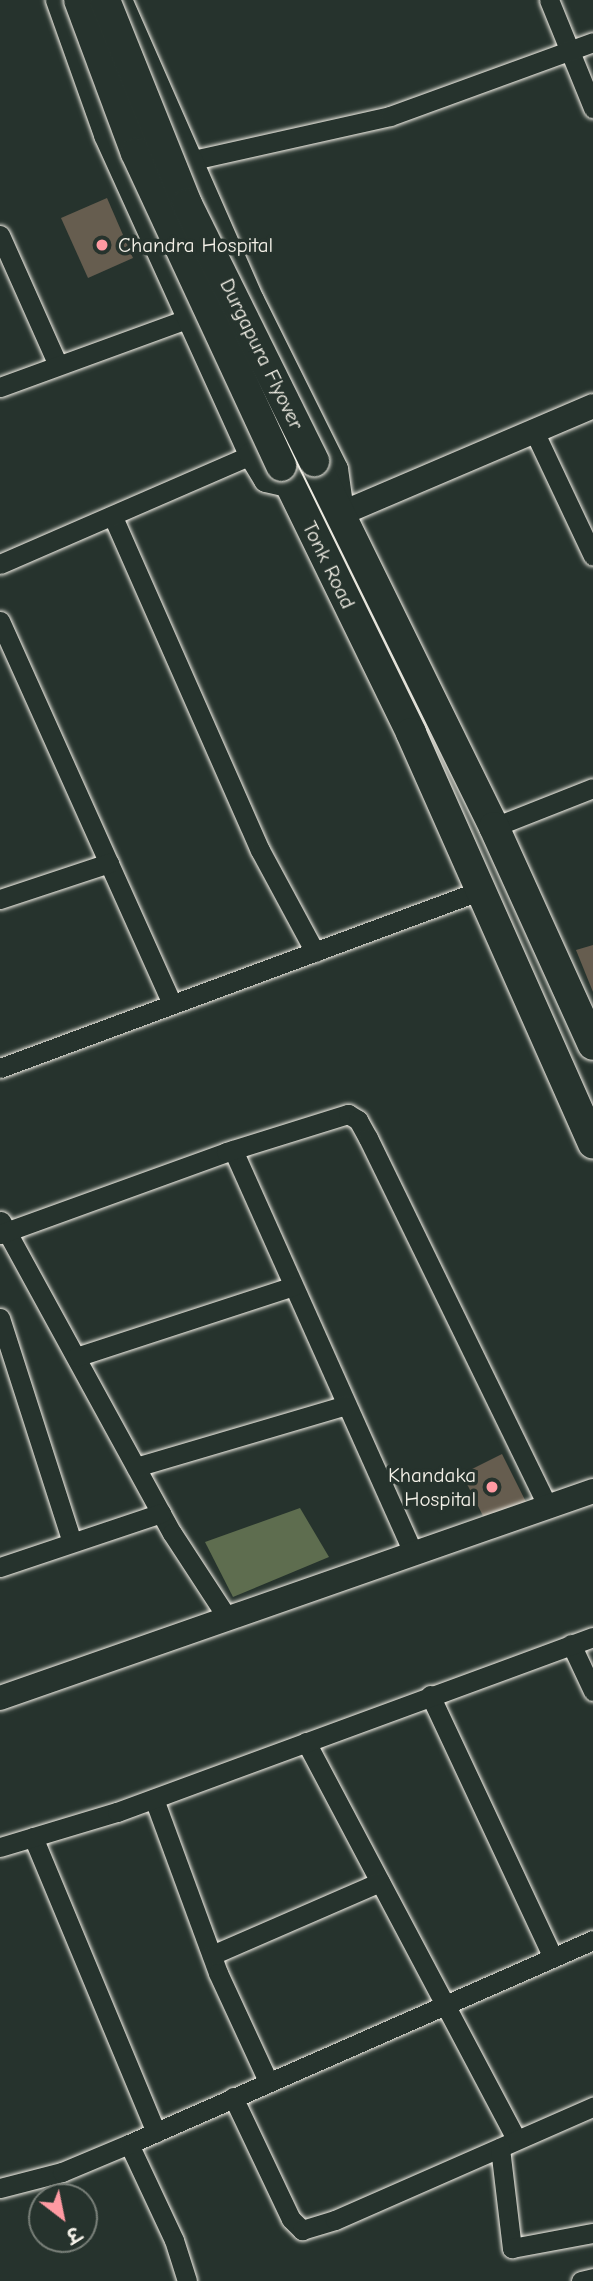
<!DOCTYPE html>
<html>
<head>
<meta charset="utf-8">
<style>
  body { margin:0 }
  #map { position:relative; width:593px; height:2281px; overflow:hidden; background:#26332d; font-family:"Comic Neue","Playpen Sans Deva",sans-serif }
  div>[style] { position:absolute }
  .green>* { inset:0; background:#5e6d4f }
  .building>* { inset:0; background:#665d4f }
  .roads { filter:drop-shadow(0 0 2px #f4f1e8) drop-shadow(0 0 2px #f4f1e8) }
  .minor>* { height:19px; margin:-9.5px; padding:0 9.5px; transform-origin:9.5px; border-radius:9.5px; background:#26332d }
  .tertiary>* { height:24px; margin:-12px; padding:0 12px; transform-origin:12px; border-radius:12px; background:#26332d }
  .primary>* { height:30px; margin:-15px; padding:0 15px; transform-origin:15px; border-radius:15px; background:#26332d }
  .bridges { filter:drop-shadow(0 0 2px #f4f1e8) drop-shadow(0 0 2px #f4f1e8) }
  .primary-bridge>* { height:30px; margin:-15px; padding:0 15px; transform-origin:15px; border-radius:15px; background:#26332d }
  .dots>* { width:19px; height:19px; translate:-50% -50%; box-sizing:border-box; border:4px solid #26332d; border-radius:50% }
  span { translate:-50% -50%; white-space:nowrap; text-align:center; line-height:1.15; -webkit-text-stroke:7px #26332d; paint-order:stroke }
  .poi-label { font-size:21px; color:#f4f1e8 }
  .left { translate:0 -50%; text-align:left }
  .right { translate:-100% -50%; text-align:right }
  .street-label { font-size:21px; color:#f4f1e8 }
  .north { position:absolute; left:28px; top:2183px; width:70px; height:70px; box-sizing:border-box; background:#26332d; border:2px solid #787f78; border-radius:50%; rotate:148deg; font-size:19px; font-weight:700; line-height:28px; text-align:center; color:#f4f1e8 }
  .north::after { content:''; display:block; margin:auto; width:24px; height:32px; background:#ff9aa2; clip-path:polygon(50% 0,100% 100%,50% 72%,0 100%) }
</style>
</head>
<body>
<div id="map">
  <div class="green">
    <i style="clip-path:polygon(300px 1508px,329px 1557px,233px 1597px,205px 1542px)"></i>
  </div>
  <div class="building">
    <i style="clip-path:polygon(107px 198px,133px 258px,88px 278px,61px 218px)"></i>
    <i style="clip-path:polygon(593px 945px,593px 992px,576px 950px)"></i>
    <i style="clip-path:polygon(502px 1454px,526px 1502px,486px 1522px,462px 1474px)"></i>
  </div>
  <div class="roads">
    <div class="minor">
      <i style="left:549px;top:0;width:117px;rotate:67.8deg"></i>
      <i style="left:189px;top:161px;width:206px;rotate:-12.6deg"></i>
      <i style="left:390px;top:116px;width:216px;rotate:-20deg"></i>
      <i style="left:0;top:235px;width:142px;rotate:66deg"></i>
      <i style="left:0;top:387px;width:199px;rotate:-20deg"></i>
      <i style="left:533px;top:429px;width:140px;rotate:64.7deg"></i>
      <i style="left:113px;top:517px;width:364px;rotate:66.2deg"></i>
      <i style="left:260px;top:850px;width:116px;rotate:61.7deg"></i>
      <i style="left:0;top:564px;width:274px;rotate:-23.5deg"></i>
      <i style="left:0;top:621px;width:420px;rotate:65.8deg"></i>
      <i style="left:494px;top:827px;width:106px;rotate:-21.5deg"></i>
      <i style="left:0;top:899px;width:115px;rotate:-18.3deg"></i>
      <i style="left:0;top:1068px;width:511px;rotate:-20.28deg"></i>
      <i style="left:233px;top:1150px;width:443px;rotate:65.9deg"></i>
      <i style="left:1px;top:1221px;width:356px;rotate:61.3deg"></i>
      <i style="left:172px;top:1533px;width:103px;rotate:56.9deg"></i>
      <i style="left:0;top:1234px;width:240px;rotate:-19.9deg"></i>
      <i style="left:226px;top:1152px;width:128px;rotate:-17.3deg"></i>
      <i style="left:348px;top:1114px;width:12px;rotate:31deg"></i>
      <i style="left:358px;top:1120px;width:21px;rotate:61deg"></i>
      <i style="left:368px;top:1138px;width:411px;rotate:64deg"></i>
      <i style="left:0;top:1318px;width:235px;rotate:72.2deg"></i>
      <i style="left:76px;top:1357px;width:228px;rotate:-18.1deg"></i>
      <i style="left:136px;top:1467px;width:219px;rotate:-16.4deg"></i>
      <i style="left:0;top:1567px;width:170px;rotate:-18.5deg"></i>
      <i style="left:571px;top:1644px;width:52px;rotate:64.9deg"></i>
      <i style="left:430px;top:1695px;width:290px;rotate:64.9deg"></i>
      <i style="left:306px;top:1742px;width:450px;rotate:62.1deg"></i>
      <i style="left:154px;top:1799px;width:185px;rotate:69.8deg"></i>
      <i style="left:218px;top:1973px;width:119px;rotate:65.2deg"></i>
      <i style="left:33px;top:1837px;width:320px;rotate:67.4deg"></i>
      <i style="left:0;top:1847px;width:122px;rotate:-16.7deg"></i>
      <i style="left:117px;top:1812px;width:507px;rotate:-20.19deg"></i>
      <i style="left:212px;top:1955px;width:183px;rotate:-23.5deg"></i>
      <i style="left:233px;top:2097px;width:135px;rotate:64.6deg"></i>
      <i style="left:291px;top:2219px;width:16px;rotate:45deg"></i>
      <i style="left:302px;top:2230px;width:34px;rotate:-17deg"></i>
      <i style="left:335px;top:2220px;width:282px;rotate:-23.7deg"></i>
      <i style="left:129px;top:2144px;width:106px;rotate:64.9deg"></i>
      <i style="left:174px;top:2240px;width:43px;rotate:72.4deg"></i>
      <i style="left:500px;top:2148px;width:101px;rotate:83.2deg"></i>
      <i style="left:512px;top:2248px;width:81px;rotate:-10.6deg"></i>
      <i style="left:0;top:2188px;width:64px;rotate:-14.5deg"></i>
      <i style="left:62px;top:2172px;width:73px;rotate:-22.7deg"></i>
      <i style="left:129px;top:2144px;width:507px;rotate:-23.73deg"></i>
      <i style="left:581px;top:2281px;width:12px;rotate:-14deg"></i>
    </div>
    <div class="tertiary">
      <i style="left:58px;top:0;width:143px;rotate:70.4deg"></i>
      <i style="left:106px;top:135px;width:351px;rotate:65.6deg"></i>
      <i style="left:251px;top:455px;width:29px;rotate:59deg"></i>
      <i style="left:266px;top:480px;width:26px;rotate:13deg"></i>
      <i style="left:121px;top:2px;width:326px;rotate:66.3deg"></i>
      <i style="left:252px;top:300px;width:189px;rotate:63.6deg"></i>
      <i style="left:336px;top:469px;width:37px;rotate:82deg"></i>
      <i style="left:340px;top:514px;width:275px;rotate:-23.1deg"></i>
      <i style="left:0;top:1698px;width:628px;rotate:-19.24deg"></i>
    </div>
    <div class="primary">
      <i style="left:314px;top:461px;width:408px;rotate:63.8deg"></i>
      <i style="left:494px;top:827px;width:239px;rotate:65.6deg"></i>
      <i style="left:281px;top:466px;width:297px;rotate:64deg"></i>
      <i style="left:411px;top:733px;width:449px;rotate:66.1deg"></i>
    </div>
  </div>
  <div class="bridges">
    <div class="primary-bridge">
      <i style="left:79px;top:0;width:163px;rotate:69.6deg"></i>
      <i style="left:136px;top:153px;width:345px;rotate:65.1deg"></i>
      <i style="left:105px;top:0;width:220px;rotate:68.1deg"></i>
      <i style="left:187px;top:204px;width:287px;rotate:63.7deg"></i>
    </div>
  </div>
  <div class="dots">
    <i style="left:102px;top:245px;background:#ff9aa2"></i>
    <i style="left:492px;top:1487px;background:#ff9aa2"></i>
  </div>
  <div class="poi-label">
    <span class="left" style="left:118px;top:245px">Chandra Hospital</span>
    <span class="right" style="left:476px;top:1487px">Khandaka<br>Hospital</span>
  </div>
  <div class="street-label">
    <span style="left:262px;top:354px;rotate:64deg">Durgapura Flyover</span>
    <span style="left:329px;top:565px;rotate:64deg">Tonk Road</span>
  </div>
  <div class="north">उ</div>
</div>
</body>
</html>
